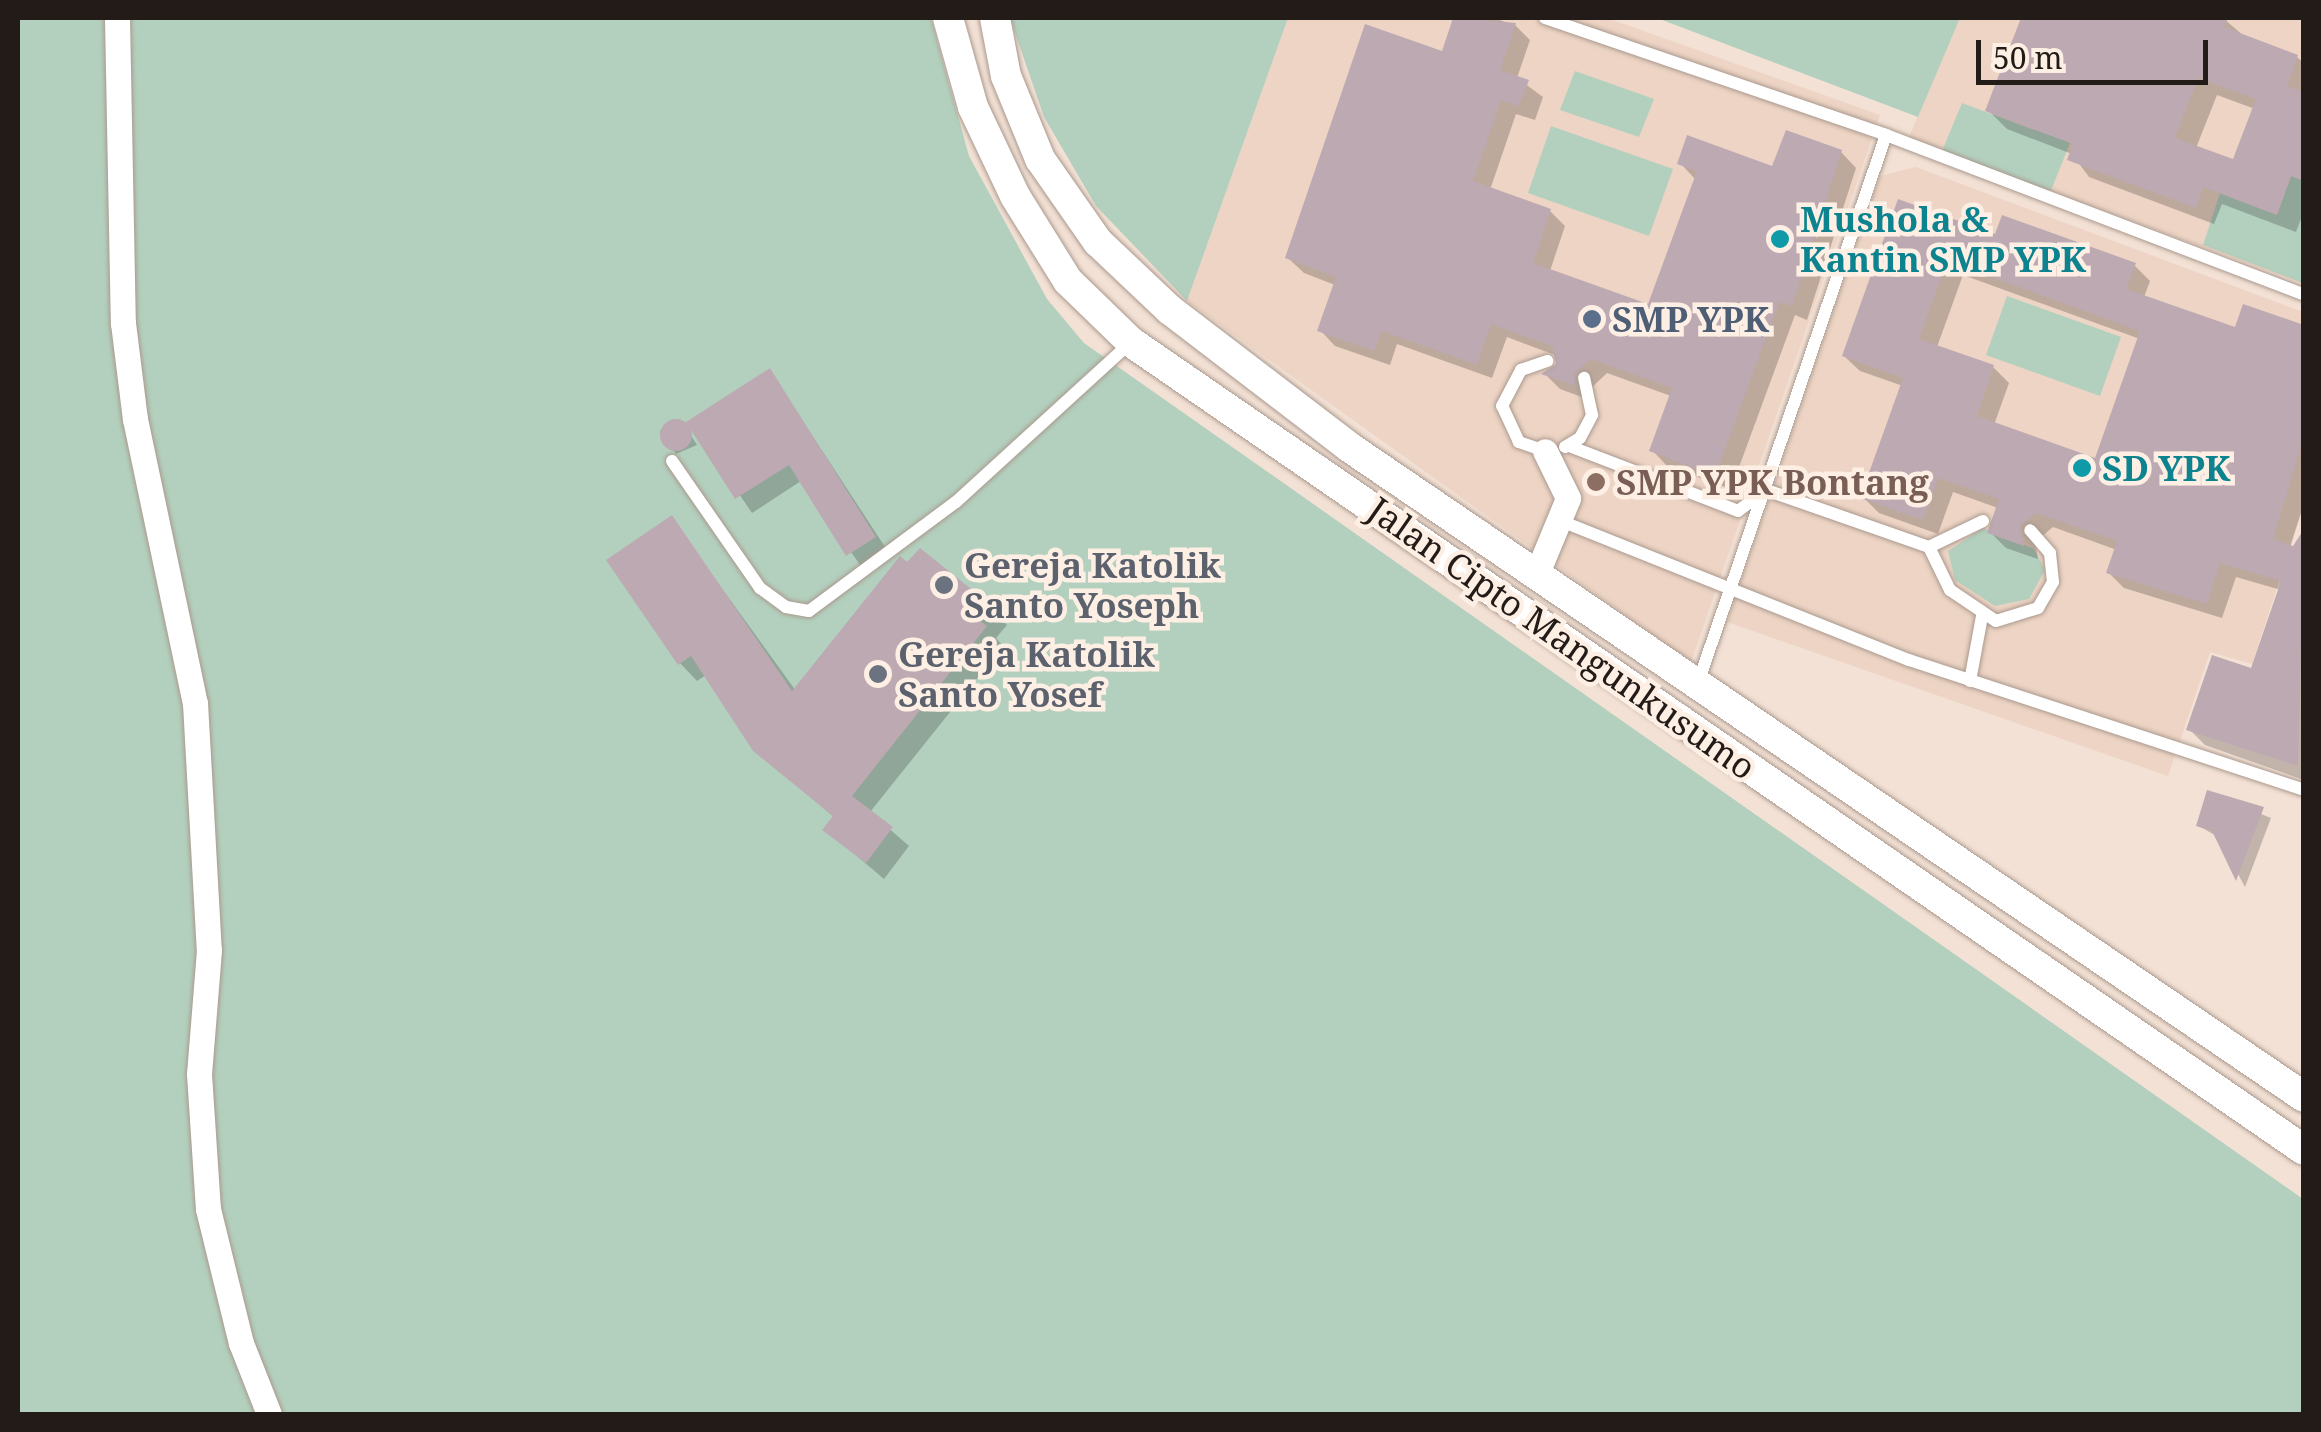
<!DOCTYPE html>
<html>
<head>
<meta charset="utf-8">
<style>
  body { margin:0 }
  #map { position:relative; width:2321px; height:1432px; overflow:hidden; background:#f3e1d5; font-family:"Noto Serif",serif }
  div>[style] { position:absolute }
  .built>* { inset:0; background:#edd4c4 }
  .green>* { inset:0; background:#b3d0be }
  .shadow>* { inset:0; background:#0003 }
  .building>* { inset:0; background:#bda9b2 }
  .round { border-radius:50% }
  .roads { filter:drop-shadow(0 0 2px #aa998e) drop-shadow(0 0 2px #aa998e) }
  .service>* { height:12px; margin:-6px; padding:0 6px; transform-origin:6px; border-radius:6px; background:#fff }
  .minor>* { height:25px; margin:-12.5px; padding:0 12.5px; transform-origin:12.5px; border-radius:12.5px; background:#fff }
  .tertiary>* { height:30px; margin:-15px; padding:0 15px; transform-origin:15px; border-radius:15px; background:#fff }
  .dots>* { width:28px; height:28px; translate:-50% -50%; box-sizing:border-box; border:5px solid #feefe5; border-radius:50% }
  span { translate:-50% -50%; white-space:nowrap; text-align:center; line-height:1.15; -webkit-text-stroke:9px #feefe5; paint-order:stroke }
  .culture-label { font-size:35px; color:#0d838f; font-weight:700 }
  .left { translate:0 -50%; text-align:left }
  .service-label { font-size:35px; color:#4e5e75; font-weight:700 }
  .education-label { font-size:35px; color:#785e54; font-weight:700 }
  .worship-label { font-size:35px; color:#5b616d; font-weight:700 }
  .street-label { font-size:35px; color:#221b17 }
  .frame { position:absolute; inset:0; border:20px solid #221b17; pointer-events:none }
  .scale { position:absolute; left:1976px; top:40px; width:232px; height:45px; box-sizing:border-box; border:5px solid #221b17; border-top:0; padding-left:12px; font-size:30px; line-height:35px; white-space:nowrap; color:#221b17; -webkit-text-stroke:8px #feefe5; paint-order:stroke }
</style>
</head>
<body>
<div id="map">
  <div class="built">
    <i style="clip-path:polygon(1288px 18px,1607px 18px,1880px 115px,1691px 662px,1187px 301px)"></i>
    <i style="clip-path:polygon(1960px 18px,2303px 18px,2303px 284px,1908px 139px)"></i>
    <i style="clip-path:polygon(1916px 167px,2303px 312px,2303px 509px,2252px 664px,2210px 652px,2168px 776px,1727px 622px,1880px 176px)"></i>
  </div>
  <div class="green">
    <i style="clip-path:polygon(18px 18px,931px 18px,969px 156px,1047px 299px,1084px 343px,2303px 1199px,2303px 1414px,18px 1414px)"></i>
    <i style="clip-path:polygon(1010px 18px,1288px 18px,1187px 301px,1096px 206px,1044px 117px)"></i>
    <i style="clip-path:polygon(1657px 18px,1960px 18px,1918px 117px)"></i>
    <i style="clip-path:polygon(1575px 71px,1654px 99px,1639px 137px,1560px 110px)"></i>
    <i style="clip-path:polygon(1962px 103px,2034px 130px,2082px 113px,2050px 193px,1942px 151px)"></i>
    <i style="clip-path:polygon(1551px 126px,1673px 169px,1649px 236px,1528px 193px)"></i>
    <i style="clip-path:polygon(2303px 170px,2303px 283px,2203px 245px,2220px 193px,2277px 215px,2291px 176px,2300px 179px)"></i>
    <i style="clip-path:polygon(2007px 296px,2121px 337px,2100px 396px,1986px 355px)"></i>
    <i style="clip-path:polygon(1983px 528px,2034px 549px,2045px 570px,2029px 599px,1995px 606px,1955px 580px,1948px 551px)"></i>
  </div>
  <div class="shadow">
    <i style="clip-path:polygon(1456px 18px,1493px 18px,1515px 25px,1530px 40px,1517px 78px,1543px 97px,1535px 120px,1516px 114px,1490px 190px,1550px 211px,1565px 226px,1550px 271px,1649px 307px,1696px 180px,1680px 163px,1774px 170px,1841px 152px,1856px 168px,1807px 320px,1795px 315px,1731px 489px,1667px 466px,1652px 450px,1671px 396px,1607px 373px,1589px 390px,1590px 400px,1560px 389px,1545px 374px,1559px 365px,1555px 355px,1507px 337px,1492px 378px,1397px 344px,1390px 365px,1335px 346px,1320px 330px,1335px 285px,1304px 273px,1288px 258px,1443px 54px)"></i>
    <i style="clip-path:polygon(evenodd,2024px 18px,2223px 18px,2245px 37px,2297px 57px,2304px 63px,2304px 211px,2296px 232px,2222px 204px,2214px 224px,2089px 177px,2072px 154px,2007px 129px,1988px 110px,2024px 18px,2217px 95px,2255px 109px,2234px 162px,2196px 148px,2217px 95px)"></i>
    <i style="clip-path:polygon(evenodd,1899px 202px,1997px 237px,2134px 265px,2150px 281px,2144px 297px,2237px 330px,2304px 328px,2304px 503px,2290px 547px,2304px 552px,2304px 780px,2205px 745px,2189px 729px,2253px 671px,2281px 590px,2236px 577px,2222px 618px,2124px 588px,2109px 573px,2117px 550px,2053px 527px,2035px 542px,2038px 559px,2006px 548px,1990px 532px,1998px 508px,1953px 492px,1938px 534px,1879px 513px,1863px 497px,1903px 386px,1860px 371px,1844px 356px,1899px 202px,1963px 275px,2140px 339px,2097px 461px,1994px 425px,2009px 383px,1993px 367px,1937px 347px,1963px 275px)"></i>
    <i style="clip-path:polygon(770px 371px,889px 553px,863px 569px,801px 481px,752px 513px,690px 422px)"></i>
    <i style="clip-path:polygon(680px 419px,697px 445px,676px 454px,660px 431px)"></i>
    <i style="clip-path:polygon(671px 518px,796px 691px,989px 607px,1007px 625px,996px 638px,1003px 646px,870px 812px,909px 846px,884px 879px,826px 830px,835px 818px,755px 750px,706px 675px,697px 681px,680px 663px)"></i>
    <i style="clip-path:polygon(2209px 793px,2271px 818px,2245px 887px,2218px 837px,2199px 826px)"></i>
  </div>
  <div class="building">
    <i style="clip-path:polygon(1453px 18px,1516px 23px,1500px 70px,1529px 80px,1519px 106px,1501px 100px,1473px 181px,1551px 209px,1533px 263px,1648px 304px,1697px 171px,1677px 164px,1687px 135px,1772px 166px,1786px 130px,1842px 150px,1792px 306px,1779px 302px,1715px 476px,1649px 451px,1672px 388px,1591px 359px,1575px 374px,1576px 386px,1541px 374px,1556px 364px,1552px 346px,1491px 324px,1477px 365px,1382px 331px,1374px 351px,1317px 331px,1336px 277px,1285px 258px,1365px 24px,1442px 51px)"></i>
    <i style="clip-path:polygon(evenodd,2021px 18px,2228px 18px,2224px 27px,2298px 55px,2287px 86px,2304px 92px,2304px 181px,2291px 176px,2277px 215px,2203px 187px,2196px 208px,2067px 160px,2073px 144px,1985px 111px,2021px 18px,2198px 78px,2256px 99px,2233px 159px,2175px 138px,2198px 78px)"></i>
    <i style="clip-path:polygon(evenodd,1898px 199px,1995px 234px,2002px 215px,2136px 263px,2126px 289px,2235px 327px,2243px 304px,2304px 325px,2304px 436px,2273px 539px,2293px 546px,2304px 529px,2298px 766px,2186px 730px,2212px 655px,2251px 668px,2281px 581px,2220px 563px,2207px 604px,2106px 573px,2117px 541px,2036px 513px,2021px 526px,2024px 546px,1987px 533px,1999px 499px,1938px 478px,1923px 520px,1860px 498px,1903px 378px,1842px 356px,1898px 199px,1947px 261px,2140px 331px,2095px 458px,1977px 416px,1994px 365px,1919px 339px,1947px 261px)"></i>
    <i style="clip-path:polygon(770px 368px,876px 537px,846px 556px,789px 465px,735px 499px,686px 422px)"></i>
    <i class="round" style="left:660px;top:419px;width:32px;height:32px"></i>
    <i style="clip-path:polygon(672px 515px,792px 691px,900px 556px,907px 562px,920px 548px,991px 605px,979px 620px,987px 626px,852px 796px,893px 827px,866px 863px,822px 830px,833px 816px,753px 751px,691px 656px,678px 665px,606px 560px)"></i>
    <i style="clip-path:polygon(2207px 790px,2264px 807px,2236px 881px,2212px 831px,2196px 826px)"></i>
  </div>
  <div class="roads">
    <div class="service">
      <i style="left:1545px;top:18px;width:361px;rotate:18.9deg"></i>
      <i style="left:1886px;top:135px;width:448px;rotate:20.9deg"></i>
      <i style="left:1569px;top:446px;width:181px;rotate:21deg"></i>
      <i style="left:1738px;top:511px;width:35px;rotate:-37deg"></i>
      <i style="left:1766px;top:490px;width:173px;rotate:19.3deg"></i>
      <i style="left:1565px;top:447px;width:17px;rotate:-31deg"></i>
      <i style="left:1580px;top:438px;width:26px;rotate:-62deg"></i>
      <i style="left:1592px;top:415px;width:38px;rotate:-102deg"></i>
      <i style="left:1545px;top:451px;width:28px;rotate:-161deg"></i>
      <i style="left:1519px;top:442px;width:40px;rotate:-115deg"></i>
      <i style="left:1502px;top:406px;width:41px;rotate:-62.2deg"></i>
      <i style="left:1521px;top:370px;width:28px;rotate:-19deg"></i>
      <i style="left:672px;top:461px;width:155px;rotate:55.3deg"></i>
      <i style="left:760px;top:588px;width:32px;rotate:36deg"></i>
      <i style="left:786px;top:607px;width:23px;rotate:10deg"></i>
      <i style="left:809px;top:611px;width:183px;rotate:-36.6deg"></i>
      <i style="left:956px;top:502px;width:237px;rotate:-42.4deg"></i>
      <i style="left:1561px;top:521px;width:375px;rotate:21.8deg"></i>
      <i style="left:1909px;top:660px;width:416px;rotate:18.2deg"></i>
      <i style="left:1983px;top:521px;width:60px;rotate:154.3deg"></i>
      <i style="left:1929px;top:547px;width:48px;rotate:64deg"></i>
      <i style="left:1950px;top:590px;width:55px;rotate:34deg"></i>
      <i style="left:1996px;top:621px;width:44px;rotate:-17.2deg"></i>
      <i style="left:2038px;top:608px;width:30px;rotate:-60deg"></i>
      <i style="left:2053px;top:582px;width:29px;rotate:-96deg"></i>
      <i style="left:2050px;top:553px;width:30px;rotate:-131deg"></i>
      <i style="left:1699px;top:680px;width:576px;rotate:-71.06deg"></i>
      <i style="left:1970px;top:681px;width:66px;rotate:-79.5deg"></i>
    </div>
    <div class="minor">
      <i style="left:117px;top:18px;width:305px;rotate:88.9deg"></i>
      <i style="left:123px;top:323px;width:97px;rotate:82.9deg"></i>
      <i style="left:135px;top:419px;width:290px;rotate:78.1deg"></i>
      <i style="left:195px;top:703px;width:247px;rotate:86.8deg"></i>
      <i style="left:209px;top:950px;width:124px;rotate:94.6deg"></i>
      <i style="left:199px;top:1074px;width:135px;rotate:86.2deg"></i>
      <i style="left:208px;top:1209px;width:138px;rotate:76.2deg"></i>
      <i style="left:241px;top:1343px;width:76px;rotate:68.5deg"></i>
      <i style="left:1537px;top:573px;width:81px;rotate:-67.5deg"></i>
      <i style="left:1568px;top:498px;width:52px;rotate:-116.1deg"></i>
    </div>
    <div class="tertiary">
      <i style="left:948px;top:18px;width:92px;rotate:74.3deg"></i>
      <i style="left:973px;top:107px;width:98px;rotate:64.7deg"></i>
      <i style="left:1015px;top:196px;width:100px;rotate:58.1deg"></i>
      <i style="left:1068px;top:281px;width:88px;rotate:44.1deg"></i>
      <i style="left:1131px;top:342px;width:1424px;rotate:34.56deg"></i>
      <i style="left:995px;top:18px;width:59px;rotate:79.3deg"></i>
      <i style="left:1006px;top:76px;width:90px;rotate:67.7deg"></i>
      <i style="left:1040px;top:159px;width:101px;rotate:55.1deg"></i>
      <i style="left:1098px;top:242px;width:99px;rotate:43.4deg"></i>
      <i style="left:1170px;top:310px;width:225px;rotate:37.4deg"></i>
      <i style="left:1349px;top:447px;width:1155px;rotate:34.24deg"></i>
    </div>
  </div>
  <div class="dots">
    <i style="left:1780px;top:239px;background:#0f9aa8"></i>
    <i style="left:1592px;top:319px;background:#5c6f8a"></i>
    <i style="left:2082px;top:468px;background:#0f9aa8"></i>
    <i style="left:1596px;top:482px;background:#8d6e63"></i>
    <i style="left:944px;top:585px;background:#6b7280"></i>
    <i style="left:878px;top:674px;background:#6b7280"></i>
  </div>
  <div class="culture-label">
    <span class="left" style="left:1800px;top:239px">Mushola &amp;<br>Kantin SMP YPK</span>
    <span class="left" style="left:2102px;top:468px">SD YPK</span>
  </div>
  <div class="service-label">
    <span class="left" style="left:1612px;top:319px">SMP YPK</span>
  </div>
  <div class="education-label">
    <span class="left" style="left:1616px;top:482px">SMP YPK Bontang</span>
  </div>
  <div class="worship-label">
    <span class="left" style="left:964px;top:585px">Gereja Katolik<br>Santo Yoseph</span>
    <span class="left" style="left:898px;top:674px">Gereja Katolik<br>Santo Yosef</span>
  </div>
  <div class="street-label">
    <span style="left:1562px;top:638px;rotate:35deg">Jalan Cipto Mangunkusumo</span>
  </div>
  <div class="frame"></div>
  <div class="scale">50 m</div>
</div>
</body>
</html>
